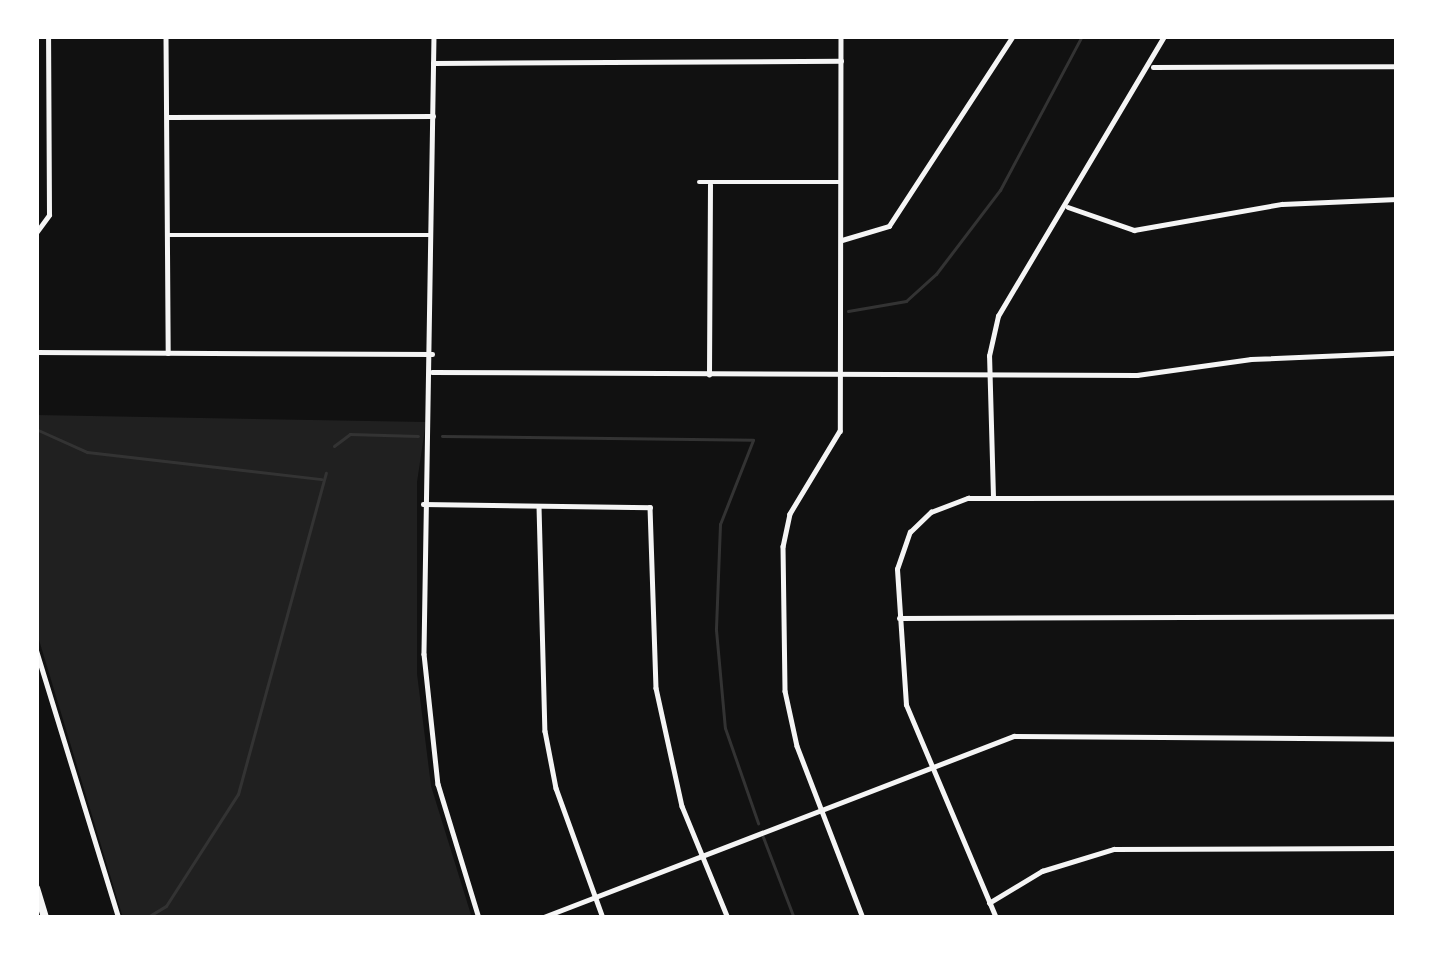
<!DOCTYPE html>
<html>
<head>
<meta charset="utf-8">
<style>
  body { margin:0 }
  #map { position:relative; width:1433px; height:954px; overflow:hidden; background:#111; font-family:"Alegreya Sans",sans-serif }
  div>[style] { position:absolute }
  .green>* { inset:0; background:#202020 }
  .stream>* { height:3px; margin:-1.5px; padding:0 1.5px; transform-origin:1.5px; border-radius:1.5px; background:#333 }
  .minor>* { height:4.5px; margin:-2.25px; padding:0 2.25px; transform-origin:2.25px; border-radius:2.25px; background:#f5f5f5 }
  .tertiary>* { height:4.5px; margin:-2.25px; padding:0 2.25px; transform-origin:2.25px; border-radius:2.25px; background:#f5f5f5 }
  .motorway>* { height:8px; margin:-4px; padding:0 4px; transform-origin:4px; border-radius:4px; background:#f5f5f5 }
  span { translate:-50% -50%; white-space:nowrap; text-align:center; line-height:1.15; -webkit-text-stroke:10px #fff; paint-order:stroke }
  .frame { position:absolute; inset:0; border:39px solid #fff; pointer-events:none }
</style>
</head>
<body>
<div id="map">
  <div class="green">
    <i style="clip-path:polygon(36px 415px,426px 422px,417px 482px,417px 674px,431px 786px,472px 918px,123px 918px,36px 630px)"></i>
  </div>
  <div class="stream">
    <i style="left:848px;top:311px;width:59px;rotate:-9.8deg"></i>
    <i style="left:906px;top:301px;width:40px;rotate:-42deg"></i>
    <i style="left:936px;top:274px;width:106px;rotate:-52.7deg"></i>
    <i style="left:1000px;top:190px;width:174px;rotate:-62deg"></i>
    <i style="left:38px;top:430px;width:54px;rotate:24.2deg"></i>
    <i style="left:87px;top:452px;width:236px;rotate:6.6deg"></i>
    <i style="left:442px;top:436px;width:311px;rotate:0.7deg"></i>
    <i style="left:753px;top:440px;width:90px;rotate:111.4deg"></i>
    <i style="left:720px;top:524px;width:106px;rotate:92.2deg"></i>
    <i style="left:716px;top:630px;width:98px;rotate:84.8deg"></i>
    <i style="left:725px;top:728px;width:101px;rotate:70.8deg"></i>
    <i style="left:334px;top:446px;width:20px;rotate:-37deg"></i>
    <i style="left:350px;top:434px;width:68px;rotate:1.7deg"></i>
    <i style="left:763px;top:837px;width:87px;rotate:69.1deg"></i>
    <i style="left:146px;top:918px;width:23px;rotate:-31deg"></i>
    <i style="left:166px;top:906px;width:133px;rotate:-57.3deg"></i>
    <i style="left:238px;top:794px;width:333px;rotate:-74.7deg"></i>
  </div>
  <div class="minor">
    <i style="left:166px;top:36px;width:317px;rotate:89.6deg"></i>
    <i style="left:841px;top:36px;width:395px;rotate:90.1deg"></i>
    <i style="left:840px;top:431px;width:97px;rotate:121.1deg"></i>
    <i style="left:790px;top:514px;width:33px;rotate:102deg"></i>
    <i style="left:783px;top:546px;width:145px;rotate:89.2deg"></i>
    <i style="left:785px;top:691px;width:56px;rotate:77.7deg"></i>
    <i style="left:797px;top:746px;width:184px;rotate:69deg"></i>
    <i style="left:433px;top:63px;width:408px;rotate:-0.3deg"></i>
    <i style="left:1153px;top:67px;width:244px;rotate:-0.2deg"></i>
    <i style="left:168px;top:117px;width:265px;rotate:-0.2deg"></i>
    <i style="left:699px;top:182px;width:141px"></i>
    <i style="left:1068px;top:207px;width:70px;rotate:19.2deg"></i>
    <i style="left:1134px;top:230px;width:150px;rotate:-10deg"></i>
    <i style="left:1282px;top:204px;width:115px;rotate:-2.5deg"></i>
    <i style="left:36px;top:233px;width:22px;rotate:-54deg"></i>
    <i style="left:49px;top:215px;width:179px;rotate:-90.3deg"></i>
    <i style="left:167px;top:235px;width:264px"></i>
    <i style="left:842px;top:240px;width:49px;rotate:-16.6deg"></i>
    <i style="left:889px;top:226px;width:227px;rotate:-56.9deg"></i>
    <i style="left:36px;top:352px;width:396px;rotate:0.3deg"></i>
    <i style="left:432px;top:372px;width:705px;rotate:0.24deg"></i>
    <i style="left:1137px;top:375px;width:115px;rotate:-8deg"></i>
    <i style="left:1251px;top:359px;width:146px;rotate:-2.4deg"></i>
    <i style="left:709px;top:375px;width:190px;rotate:-89.7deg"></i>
    <i style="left:993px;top:497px;width:141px;rotate:-91.6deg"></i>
    <i style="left:989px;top:356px;width:41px;rotate:-77.3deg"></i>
    <i style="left:998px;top:316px;width:326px;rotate:-59.3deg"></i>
    <i style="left:423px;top:504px;width:227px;rotate:0.8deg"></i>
    <i style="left:650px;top:507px;width:181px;rotate:88.1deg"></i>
    <i style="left:656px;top:688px;width:121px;rotate:77.6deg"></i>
    <i style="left:682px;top:806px;width:121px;rotate:67.7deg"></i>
    <i style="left:539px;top:506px;width:225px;rotate:88.5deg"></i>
    <i style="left:545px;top:731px;width:58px;rotate:79.1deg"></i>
    <i style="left:556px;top:788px;width:138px;rotate:70.1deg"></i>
    <i style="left:899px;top:618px;width:498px;rotate:-0.2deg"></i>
    <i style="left:36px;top:649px;width:282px;rotate:72.9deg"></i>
    <i style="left:989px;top:903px;width:62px;rotate:-31.1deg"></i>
    <i style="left:1042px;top:871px;width:75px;rotate:-17deg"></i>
    <i style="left:1114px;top:849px;width:283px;rotate:-0.2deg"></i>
    <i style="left:541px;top:918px;width:507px;rotate:-21.05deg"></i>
    <i style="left:1014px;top:736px;width:383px;rotate:0.4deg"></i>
    <i style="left:996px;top:918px;width:231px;rotate:-112.9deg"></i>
    <i style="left:906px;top:705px;width:136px;rotate:-93.8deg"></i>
    <i style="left:897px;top:569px;width:39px;rotate:-71deg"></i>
    <i style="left:910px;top:532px;width:29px;rotate:-44deg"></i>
    <i style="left:931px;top:512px;width:40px;rotate:-21deg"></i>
    <i style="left:968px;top:498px;width:429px;rotate:-0.1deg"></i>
  </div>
  <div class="tertiary">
    <i style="left:434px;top:36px;width:618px;rotate:90.93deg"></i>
    <i style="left:424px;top:654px;width:131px;rotate:83.9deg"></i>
    <i style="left:438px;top:784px;width:140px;rotate:73deg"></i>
  </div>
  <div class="motorway">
    <i style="left:36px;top:888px;width:31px;rotate:73deg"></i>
  </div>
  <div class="frame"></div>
</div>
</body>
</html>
